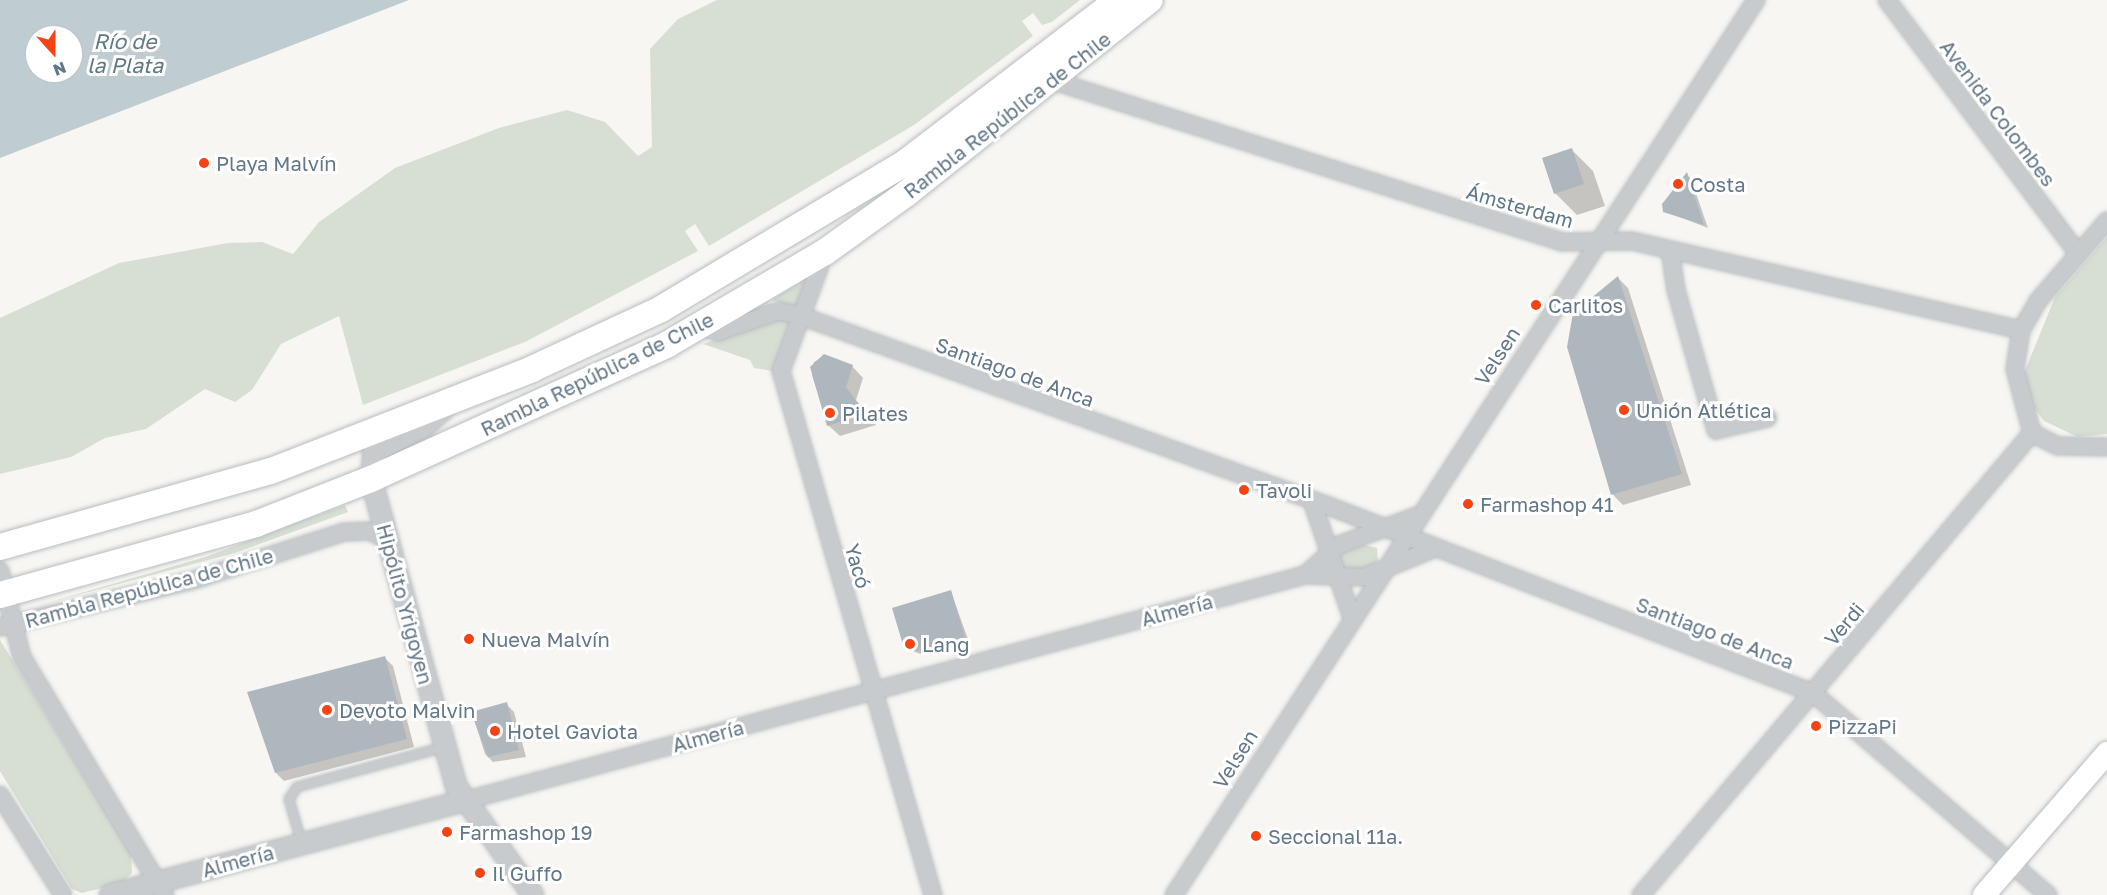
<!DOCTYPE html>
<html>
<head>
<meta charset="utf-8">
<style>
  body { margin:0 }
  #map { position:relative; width:2107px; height:895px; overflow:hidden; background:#f7f6f2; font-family:"Golos Text",sans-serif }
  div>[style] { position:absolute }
  .green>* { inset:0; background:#d7dfd3 }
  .water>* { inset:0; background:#bfccd1 }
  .shadow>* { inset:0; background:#0003 }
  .building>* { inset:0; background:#aeb7bd }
  .roads { filter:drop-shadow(0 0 2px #b7bdc1) drop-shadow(0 0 2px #b7bdc1) }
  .service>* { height:8px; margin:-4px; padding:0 4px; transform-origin:4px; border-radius:4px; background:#c8cbce }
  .minor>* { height:16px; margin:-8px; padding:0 8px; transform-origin:8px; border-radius:8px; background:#c8cbce }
  .tertiary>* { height:20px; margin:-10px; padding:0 10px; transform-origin:10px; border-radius:10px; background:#c8cbce }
  .secondary>* { height:22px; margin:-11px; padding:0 11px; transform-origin:11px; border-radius:11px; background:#fff }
  .primary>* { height:26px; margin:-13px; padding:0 13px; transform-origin:13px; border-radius:13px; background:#fff }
  .dots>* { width:16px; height:16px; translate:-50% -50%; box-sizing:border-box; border:3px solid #fff; border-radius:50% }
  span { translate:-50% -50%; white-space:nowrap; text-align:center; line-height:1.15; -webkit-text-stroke:6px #fff; paint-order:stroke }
  .street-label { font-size:20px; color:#627787 }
  .poi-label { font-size:20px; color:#627787 }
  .left { translate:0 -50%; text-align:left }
  .water-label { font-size:21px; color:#5e7a83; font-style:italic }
  .north { position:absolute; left:24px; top:24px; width:60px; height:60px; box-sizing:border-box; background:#fff; border:2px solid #c0c9cf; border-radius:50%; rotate:159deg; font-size:16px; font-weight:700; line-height:24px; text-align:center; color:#627787 }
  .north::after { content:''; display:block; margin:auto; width:21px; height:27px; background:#f64313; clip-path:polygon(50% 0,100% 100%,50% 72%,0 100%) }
</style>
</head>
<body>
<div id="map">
  <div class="green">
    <i style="clip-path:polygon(717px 0,1080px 0,1052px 22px,1042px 25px,1033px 13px,1022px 21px,1033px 36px,914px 125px,709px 246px,695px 224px,685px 231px,698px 251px,525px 342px,363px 405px,339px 316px,281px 344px,252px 390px,235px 402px,205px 389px,146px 429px,105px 438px,71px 457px,0 474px,0 318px,119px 263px,228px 243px,262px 242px,293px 254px,319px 222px,395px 168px,499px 128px,567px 110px,605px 122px,638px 156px,652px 147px,650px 49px,678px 19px)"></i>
    <i style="clip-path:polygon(2107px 237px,2107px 434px,2078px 437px,2044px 421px,2034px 408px,2024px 373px,2055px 297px)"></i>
    <i style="clip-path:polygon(801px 282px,806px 283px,796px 308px,772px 300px)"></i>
    <i style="clip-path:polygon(774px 318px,790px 322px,773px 371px,754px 368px,750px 360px,703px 344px)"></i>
    <i style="clip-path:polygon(345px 505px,348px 512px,235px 553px,40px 605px,205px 557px)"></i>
    <i style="clip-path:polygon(1361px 544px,1377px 548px,1378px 561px,1367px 569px,1342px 569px,1339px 555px)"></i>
    <i style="clip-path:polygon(0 640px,131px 854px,132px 873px,122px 883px,82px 893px,72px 889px,0 771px)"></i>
  </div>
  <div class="water">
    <i style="clip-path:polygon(evenodd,0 0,409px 0,0 158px,0 0,36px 36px,72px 36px,72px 72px,36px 72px,36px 36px)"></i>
  </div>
  <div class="shadow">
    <i style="clip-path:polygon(1572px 150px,1593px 171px,1605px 206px,1577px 215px,1555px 193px)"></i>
    <i style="clip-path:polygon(1687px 175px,1691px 179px,1708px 228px,1664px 211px)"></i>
    <i style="clip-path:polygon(1618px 278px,1628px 288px,1691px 485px,1623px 505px,1612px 494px)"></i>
    <i style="clip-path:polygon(824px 356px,852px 366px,863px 378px,856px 400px,876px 425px,840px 436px,828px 425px,812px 375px,814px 362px)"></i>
    <i style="clip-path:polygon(951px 592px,969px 642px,923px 655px,910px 650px,904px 644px)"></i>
    <i style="clip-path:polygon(385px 658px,393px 666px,414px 747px,284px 781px,276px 773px)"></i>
    <i style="clip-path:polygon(506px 704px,514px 712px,526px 757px,493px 762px,485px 754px,472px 713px)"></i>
  </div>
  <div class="building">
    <i style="clip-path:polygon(1572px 148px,1584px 184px,1554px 194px,1542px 158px)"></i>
    <i style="clip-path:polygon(1687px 172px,1704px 225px,1663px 212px,1662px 204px)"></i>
    <i style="clip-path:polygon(1618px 276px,1682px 474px,1611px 495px,1567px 347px,1573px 313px)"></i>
    <i style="clip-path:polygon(824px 354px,853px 365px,846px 387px,866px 414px,827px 426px,810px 367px)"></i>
    <i style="clip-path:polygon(951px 590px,965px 637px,917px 651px,903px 645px,892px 608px)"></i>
    <i style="clip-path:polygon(385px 656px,407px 739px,275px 773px,247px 692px)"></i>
    <i style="clip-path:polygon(507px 702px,519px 750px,488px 757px,471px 712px)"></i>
  </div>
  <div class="roads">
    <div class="service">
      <i style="left:302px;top:844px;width:47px;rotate:-106.1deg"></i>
      <i style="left:289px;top:799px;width:14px;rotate:-56deg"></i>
      <i style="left:297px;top:787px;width:152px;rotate:-15.2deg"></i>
    </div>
    <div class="minor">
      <i style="left:1887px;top:0;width:314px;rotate:53deg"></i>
      <i style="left:1054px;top:81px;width:533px;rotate:17.58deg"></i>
      <i style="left:1562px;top:242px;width:70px;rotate:-0.8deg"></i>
      <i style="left:1632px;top:241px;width:399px;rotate:12.9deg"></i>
      <i style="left:2107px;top:221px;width:106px;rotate:130.8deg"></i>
      <i style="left:2038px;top:301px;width:34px;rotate:120deg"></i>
      <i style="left:2021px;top:330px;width:39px;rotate:99deg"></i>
      <i style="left:2015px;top:369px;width:66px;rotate:75.1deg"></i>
      <i style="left:2032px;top:433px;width:29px;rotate:27deg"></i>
      <i style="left:2058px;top:446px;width:49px;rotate:1.2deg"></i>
      <i style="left:1670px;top:250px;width:40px;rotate:81.5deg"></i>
      <i style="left:1676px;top:290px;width:146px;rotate:74.1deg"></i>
      <i style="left:1716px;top:430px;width:53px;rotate:-13deg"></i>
      <i style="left:825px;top:252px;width:127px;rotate:110.3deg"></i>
      <i style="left:781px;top:371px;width:546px;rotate:73.82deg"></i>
      <i style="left:701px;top:327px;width:18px;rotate:16deg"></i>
      <i style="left:718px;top:332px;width:65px;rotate:-19deg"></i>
      <i style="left:779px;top:311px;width:23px;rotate:13deg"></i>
      <i style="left:801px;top:316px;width:558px;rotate:19.8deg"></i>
      <i style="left:1326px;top:505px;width:522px;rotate:21.11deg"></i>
      <i style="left:1813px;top:693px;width:310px;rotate:40.7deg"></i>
      <i style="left:1313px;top:504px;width:117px;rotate:71.1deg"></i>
      <i style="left:0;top:571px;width:89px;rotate:75.7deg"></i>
      <i style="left:22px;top:657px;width:278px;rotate:59deg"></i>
      <i style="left:1305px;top:575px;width:45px;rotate:-41.4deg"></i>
      <i style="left:1339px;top:545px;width:83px;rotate:-20.4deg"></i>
      <i style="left:0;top:627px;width:203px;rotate:-13.7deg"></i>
      <i style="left:197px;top:579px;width:154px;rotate:-17.7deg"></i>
      <i style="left:344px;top:532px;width:27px;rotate:-2deg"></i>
      <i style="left:371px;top:531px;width:20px;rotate:30deg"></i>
      <i style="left:0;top:795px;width:118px;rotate:57.8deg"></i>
      <i style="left:464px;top:801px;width:871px;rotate:-15.04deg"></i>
      <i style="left:1305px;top:575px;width:59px;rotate:1.9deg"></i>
      <i style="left:1364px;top:577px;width:74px;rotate:-22.1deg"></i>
      <i style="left:1174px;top:895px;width:1068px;rotate:-56.96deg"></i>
      <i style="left:1641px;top:895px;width:605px;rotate:-49.76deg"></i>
    </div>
    <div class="tertiary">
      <i style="left:447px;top:406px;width:28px;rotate:138deg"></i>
      <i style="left:426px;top:425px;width:59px;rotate:152.6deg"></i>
      <i style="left:374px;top:452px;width:27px;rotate:96deg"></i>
      <i style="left:371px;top:479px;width:319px;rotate:74.5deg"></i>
      <i style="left:456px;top:786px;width:133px;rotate:54.8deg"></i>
      <i style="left:110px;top:895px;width:366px;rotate:-14.9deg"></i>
    </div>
    <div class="secondary">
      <i style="left:1984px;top:895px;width:188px;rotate:-49.1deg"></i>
    </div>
    <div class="primary">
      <i style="left:0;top:547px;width:281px;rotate:-15.7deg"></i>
      <i style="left:271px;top:471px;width:280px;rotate:-21.3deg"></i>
      <i style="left:532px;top:369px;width:142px;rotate:-24.9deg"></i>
      <i style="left:661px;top:309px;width:284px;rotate:-30.9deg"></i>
      <i style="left:905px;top:163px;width:268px;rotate:-37.4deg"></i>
      <i style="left:0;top:595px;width:266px;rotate:-15.5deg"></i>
      <i style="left:256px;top:524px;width:123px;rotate:-21.4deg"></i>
      <i style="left:371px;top:479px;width:326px;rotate:-24.4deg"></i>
      <i style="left:668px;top:344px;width:182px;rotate:-30.4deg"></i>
      <i style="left:825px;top:252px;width:101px;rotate:-35.7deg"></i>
      <i style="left:907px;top:193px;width:310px;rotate:-38.5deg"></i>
    </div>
  </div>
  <div class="dots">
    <i style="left:204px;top:163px;background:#f64313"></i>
    <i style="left:1678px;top:184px;background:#f64313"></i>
    <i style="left:1536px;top:305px;background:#f64313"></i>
    <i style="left:1624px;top:410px;background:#f64313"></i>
    <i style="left:830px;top:413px;background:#f64313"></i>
    <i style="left:1244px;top:490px;background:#f64313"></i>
    <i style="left:1468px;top:504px;background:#f64313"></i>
    <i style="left:469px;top:639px;background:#f64313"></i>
    <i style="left:910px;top:644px;background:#f64313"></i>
    <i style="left:327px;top:710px;background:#f64313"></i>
    <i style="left:1816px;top:726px;background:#f64313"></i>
    <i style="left:495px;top:731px;background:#f64313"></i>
    <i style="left:447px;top:832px;background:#f64313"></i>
    <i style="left:1256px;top:836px;background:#f64313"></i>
    <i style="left:480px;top:873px;background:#f64313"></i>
  </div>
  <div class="street-label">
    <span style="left:1998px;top:113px;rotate:53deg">Avenida Colombes</span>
    <span style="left:1007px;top:115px;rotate:-38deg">Rambla República de Chile</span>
    <span style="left:1520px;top:206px;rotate:16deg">Ámsterdam</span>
    <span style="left:1497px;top:356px;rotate:-57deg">Velsen</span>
    <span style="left:1015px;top:372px;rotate:20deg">Santiago de Anca</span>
    <span style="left:597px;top:374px;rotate:-26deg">Rambla República de Chile</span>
    <span style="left:858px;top:566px;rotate:74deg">Yacó</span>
    <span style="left:149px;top:588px;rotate:-15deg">Rambla República de Chile</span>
    <span style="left:405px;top:604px;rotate:75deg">Hipólito Yrigoyen</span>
    <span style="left:1177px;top:610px;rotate:-15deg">Almería</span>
    <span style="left:1844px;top:624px;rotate:-50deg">Verdi</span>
    <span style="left:1715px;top:633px;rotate:21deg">Santiago de Anca</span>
    <span style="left:708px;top:736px;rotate:-15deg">Almería</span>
    <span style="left:1235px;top:759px;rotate:-58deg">Velsen</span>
    <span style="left:238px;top:861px;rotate:-15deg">Almería</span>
  </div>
  <div class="poi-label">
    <span class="left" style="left:216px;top:163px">Playa Malvín</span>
    <span class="left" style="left:1690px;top:184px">Costa</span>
    <span class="left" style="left:1548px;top:305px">Carlitos</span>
    <span class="left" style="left:1636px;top:410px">Unión Atlética</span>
    <span class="left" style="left:842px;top:413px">Pilates</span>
    <span class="left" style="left:1256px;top:490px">Tavoli</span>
    <span class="left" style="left:1480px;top:504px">Farmashop 41</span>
    <span class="left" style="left:481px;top:639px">Nueva Malvín</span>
    <span class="left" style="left:922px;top:644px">Lang</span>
    <span class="left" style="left:339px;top:710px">Devoto Malvin</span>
    <span class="left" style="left:1828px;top:726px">PizzaPi</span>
    <span class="left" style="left:507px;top:731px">Hotel Gaviota</span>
    <span class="left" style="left:459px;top:832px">Farmashop 19</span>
    <span class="left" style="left:1268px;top:836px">Seccional 11a.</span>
    <span class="left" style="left:492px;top:873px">Il Guffo</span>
  </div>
  <div class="water-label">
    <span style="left:125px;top:53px">Río de<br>la Plata</span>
  </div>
  <div class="north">N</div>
</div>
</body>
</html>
